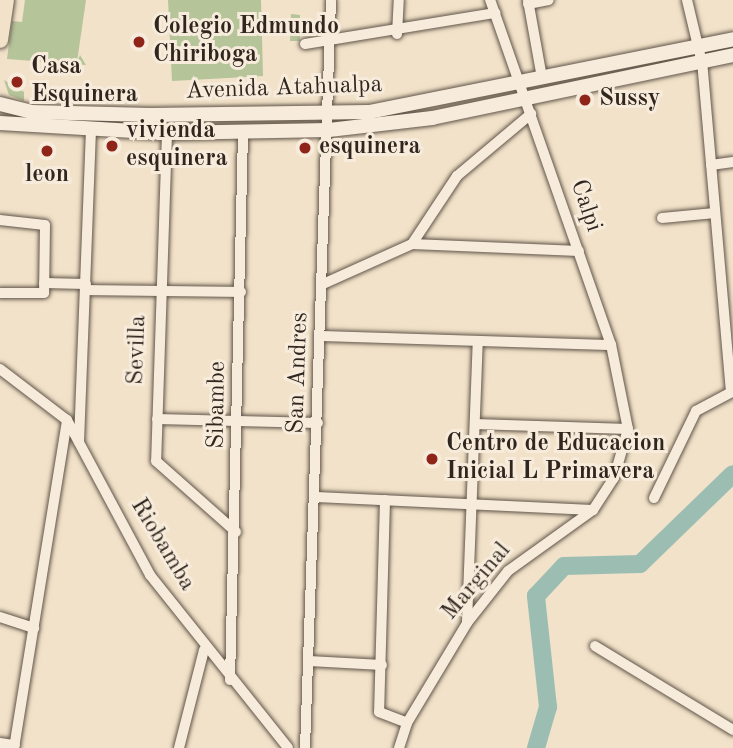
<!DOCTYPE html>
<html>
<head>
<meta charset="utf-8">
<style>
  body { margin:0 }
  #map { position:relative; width:733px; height:748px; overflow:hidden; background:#f2e2c9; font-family:"Old Standard TT",serif }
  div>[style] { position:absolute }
  .green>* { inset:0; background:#b6c49a }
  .river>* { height:18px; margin:-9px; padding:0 9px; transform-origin:9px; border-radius:9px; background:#9cbeb2 }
  .roads { filter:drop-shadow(0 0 2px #605549) drop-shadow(0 0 2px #605549) }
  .minor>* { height:10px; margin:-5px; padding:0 5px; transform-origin:5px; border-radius:5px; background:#f7ecdc }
  .secondary>* { height:14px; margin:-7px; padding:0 7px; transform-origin:7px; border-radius:7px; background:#f7ecdc }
  .primary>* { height:16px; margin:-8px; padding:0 8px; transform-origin:8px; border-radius:8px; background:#f2e2c9 }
  .dots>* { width:19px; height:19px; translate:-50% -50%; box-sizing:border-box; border:4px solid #f7ecdc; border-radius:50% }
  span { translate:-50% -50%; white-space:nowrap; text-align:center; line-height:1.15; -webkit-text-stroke:6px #f7ecdc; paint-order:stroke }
  .poi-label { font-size:24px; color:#30261e; font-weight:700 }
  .left { translate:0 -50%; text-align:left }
  .street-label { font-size:24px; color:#30261e }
</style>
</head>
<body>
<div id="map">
  <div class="green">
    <i style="clip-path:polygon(25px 0,86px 0,77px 62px,80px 55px,86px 65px,7px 59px,12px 21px,22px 22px)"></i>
    <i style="clip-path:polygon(168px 0,261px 0,263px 76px,172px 81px)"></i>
    <i style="clip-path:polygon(291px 14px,300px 15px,300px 41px,290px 41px)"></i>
    <i style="clip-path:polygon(4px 80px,24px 92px,24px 101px,9px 95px)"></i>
  </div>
  <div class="river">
    <i style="left:536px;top:748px;width:43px;rotate:-73.7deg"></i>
    <i style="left:548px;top:707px;width:112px;rotate:-96.2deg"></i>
    <i style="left:536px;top:596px;width:41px;rotate:-47deg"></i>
    <i style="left:564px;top:566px;width:76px;rotate:-1.5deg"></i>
    <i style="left:640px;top:564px;width:129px;rotate:-44.1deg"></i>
  </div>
  <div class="roads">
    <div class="minor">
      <i style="left:528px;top:0;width:79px;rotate:79.8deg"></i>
      <i style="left:528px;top:4px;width:21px;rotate:-11deg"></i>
      <i style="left:397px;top:34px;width:34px;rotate:-87deg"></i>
      <i style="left:305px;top:44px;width:193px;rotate:-9.3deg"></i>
      <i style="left:167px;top:133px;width:328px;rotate:91.9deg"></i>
      <i style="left:156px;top:461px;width:107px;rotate:41.6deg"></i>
      <i style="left:711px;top:165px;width:22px;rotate:-8deg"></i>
      <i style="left:662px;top:218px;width:53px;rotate:-5.4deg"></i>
      <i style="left:0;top:220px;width:45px;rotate:6.3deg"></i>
      <i style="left:45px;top:225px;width:68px;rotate:90.8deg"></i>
      <i style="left:44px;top:293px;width:44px;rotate:180deg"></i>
      <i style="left:412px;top:244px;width:82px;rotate:-56.5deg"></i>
      <i style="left:457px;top:176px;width:97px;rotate:-40deg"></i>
      <i style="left:44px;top:283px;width:42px;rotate:1.4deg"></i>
      <i style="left:323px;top:284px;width:98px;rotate:-24.2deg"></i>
      <i style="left:412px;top:244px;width:167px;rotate:2.4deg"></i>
      <i style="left:86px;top:290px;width:155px;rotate:0.7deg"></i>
      <i style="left:319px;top:336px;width:292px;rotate:1.8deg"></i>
      <i style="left:0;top:369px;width:84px;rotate:37.3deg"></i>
      <i style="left:67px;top:420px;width:176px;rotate:61.8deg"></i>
      <i style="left:150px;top:575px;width:221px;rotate:51.4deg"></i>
      <i style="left:157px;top:419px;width:161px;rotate:1.4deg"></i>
      <i style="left:475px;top:424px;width:153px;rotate:1.9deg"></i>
      <i style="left:79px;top:442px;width:312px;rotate:-87.8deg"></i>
      <i style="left:316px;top:497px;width:277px;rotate:2.7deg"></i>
      <i style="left:654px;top:498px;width:97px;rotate:-64.2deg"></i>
      <i style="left:696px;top:411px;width:40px;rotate:-28deg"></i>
      <i style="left:731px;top:392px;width:330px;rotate:-95deg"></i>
      <i style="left:702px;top:63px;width:65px;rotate:-103.4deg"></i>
      <i style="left:385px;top:500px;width:212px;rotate:91.6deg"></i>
      <i style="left:379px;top:712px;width:30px;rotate:21deg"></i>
      <i style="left:0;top:617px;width:36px;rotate:18deg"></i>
      <i style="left:467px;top:622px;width:281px;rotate:-87.8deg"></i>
      <i style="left:595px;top:646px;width:162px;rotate:31.3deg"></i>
      <i style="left:309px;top:661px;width:73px;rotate:3.1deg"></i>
      <i style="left:230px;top:680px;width:549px;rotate:-88.64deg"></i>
      <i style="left:0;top:743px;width:15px;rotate:8deg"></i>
      <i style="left:14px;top:748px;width:332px;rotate:-80.8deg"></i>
      <i style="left:179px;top:748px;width:101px;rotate:-75.7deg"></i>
      <i style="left:305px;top:748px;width:748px;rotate:-88.01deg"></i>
      <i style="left:399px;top:748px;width:26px;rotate:-72deg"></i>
      <i style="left:407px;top:723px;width:117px;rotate:-59deg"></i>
      <i style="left:467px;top:623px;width:66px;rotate:-51.7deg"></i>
      <i style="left:508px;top:571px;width:105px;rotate:-35.7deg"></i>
      <i style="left:593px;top:510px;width:38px;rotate:-57deg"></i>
      <i style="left:614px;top:478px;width:51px;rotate:-74.1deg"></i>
      <i style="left:628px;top:429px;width:86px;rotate:-101.4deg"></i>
      <i style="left:611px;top:345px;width:366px;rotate:-109.3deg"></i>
    </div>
    <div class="secondary">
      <i style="left:0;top:104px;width:32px;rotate:14deg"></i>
      <i style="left:31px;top:112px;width:119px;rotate:1.4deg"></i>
      <i style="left:150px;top:115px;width:219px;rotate:-0.8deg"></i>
      <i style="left:369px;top:112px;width:371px;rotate:-11.3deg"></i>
      <i style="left:0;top:123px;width:167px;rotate:3.4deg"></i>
      <i style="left:167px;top:133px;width:162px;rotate:-1.1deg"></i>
      <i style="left:329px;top:130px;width:104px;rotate:-6.6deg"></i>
      <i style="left:432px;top:118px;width:308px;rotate:-11.8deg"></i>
    </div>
    <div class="primary">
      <i style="left:0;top:40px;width:40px;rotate:-81.5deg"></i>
    </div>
  </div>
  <div class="dots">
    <i style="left:139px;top:42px;background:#8f2418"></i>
    <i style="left:17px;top:82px;background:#8f2418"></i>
    <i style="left:585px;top:100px;background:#8f2418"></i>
    <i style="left:112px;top:146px;background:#8f2418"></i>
    <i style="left:305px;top:148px;background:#8f2418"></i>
    <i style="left:47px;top:151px;background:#8f2418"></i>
    <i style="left:432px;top:459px;background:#8f2418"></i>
  </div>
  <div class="poi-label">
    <span class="left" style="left:153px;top:42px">Colegio Edmundo<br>Chiriboga</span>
    <span class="left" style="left:31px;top:82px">Casa<br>Esquinera</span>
    <span class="left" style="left:599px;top:100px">Sussy</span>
    <span class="left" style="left:126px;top:146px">vivienda<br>esquinera</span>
    <span class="left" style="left:319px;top:148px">esquinera</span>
    <span style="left:47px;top:176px">leon</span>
    <span class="left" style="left:446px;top:459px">Centro de Educacion<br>Inicial L Primavera</span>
  </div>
  <div class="street-label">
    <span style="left:284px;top:89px;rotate:-2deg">Avenida Atahualpa</span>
    <span style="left:585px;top:206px;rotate:71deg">Calpi</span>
    <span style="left:138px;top:350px;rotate:-88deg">Sevilla</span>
    <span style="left:299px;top:373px;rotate:-88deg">San Andres</span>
    <span style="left:218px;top:405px;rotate:-89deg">Sibambe</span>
    <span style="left:162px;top:545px;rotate:59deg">Riobamba</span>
    <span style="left:477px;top:582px;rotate:-50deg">Marginal</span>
  </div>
</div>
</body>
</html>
